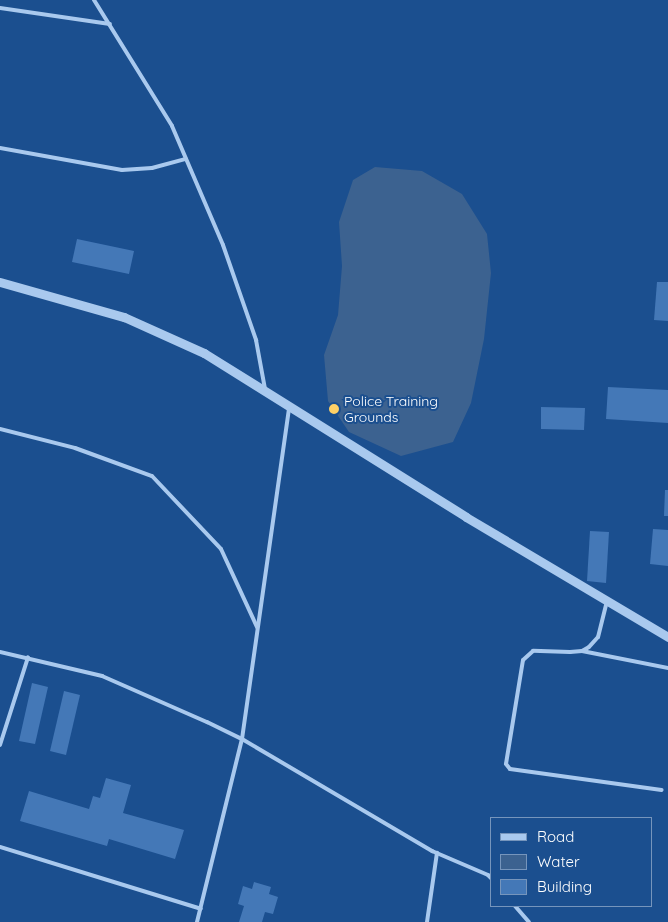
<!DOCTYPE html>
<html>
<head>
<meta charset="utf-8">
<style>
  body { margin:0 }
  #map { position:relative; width:668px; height:922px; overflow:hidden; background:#1b4f8f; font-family:Quicksand,sans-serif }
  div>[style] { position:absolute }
  .water>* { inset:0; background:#3c6290 }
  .building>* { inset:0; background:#4478b7 }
  .service>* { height:4px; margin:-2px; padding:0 2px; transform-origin:2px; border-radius:2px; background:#a9c9ee }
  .tertiary>* { height:9px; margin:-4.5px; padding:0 4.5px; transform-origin:4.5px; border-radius:4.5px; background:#a9c9ee }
  .dots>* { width:14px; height:14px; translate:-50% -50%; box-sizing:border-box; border:2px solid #1b4f8f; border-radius:50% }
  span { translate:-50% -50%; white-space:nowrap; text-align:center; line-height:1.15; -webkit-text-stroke:4px #1b4f8f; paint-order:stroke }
  .poi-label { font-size:14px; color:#fff }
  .left { translate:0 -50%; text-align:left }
  .legend { position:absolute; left:490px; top:817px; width:162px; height:90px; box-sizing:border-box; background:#1b4f8f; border:1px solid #7695bc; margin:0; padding:6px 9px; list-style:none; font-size:15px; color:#fff }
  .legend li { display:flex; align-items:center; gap:10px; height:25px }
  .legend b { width:25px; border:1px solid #7695bc }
</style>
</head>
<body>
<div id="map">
  <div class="water">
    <i style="clip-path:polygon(375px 167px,422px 171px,462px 194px,487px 234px,491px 273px,484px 339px,471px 403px,453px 442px,401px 456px,349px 432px,328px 401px,324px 355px,338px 315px,342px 266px,339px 222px,353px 180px)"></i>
  </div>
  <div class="building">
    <i style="clip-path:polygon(77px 239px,134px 251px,129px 274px,72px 262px)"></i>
    <i style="clip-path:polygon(657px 282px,668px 282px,668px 321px,654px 320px)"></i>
    <i style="clip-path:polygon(608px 387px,668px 390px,668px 423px,606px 419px)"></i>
    <i style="clip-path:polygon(541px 407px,585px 408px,584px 430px,541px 429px)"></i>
    <i style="clip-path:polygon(665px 490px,668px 490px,668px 516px,664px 516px)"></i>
    <i style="clip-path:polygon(653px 529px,668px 530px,668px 566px,650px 564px)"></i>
    <i style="clip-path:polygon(590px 531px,609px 532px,606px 583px,587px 581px)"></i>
    <i style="clip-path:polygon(32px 683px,48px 687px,35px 744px,19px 741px)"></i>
    <i style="clip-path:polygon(64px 691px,80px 695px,66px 755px,50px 751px)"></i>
    <i style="clip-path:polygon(106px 778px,131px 785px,123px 813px,184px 830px,175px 859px,109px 839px,107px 846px,20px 821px,29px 791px,89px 809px,93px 796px,100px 798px)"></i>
    <i style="clip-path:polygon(254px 882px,271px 887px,269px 894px,278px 897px,273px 914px,265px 912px,262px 922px,239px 922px,244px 906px,238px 904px,243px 886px,252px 889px)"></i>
  </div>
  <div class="service">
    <i style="left:94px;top:0;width:148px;rotate:58.2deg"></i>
    <i style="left:172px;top:126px;width:129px;rotate:66.8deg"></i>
    <i style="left:223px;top:245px;width:101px;rotate:70.8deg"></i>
    <i style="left:256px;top:340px;width:50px;rotate:79.6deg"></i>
    <i style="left:0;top:8px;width:111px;rotate:8.3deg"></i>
    <i style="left:0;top:148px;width:124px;rotate:10.2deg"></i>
    <i style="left:122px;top:170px;width:30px;rotate:-4deg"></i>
    <i style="left:152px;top:168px;width:35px;rotate:-15deg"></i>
    <i style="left:0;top:429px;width:77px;rotate:14.2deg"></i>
    <i style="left:75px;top:448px;width:82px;rotate:20deg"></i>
    <i style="left:152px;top:476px;width:100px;rotate:46.6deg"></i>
    <i style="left:221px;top:549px;width:86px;rotate:65.2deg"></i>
    <i style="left:607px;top:601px;width:37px;rotate:104deg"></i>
    <i style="left:598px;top:637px;width:13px;rotate:132deg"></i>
    <i style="left:589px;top:647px;width:8px;rotate:150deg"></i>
    <i style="left:582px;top:651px;width:12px;rotate:175deg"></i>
    <i style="left:570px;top:652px;width:37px;rotate:-178deg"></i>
    <i style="left:533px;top:651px;width:13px;rotate:138deg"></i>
    <i style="left:523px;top:660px;width:105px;rotate:99.3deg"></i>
    <i style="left:506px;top:764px;width:6px;rotate:51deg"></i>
    <i style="left:510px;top:769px;width:153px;rotate:7.9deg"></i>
    <i style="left:582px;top:651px;width:88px;rotate:11.2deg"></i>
    <i style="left:0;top:652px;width:105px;rotate:13.2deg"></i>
    <i style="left:102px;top:676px;width:115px;rotate:23.7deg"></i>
    <i style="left:207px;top:722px;width:39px;rotate:26deg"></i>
    <i style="left:242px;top:739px;width:221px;rotate:30.5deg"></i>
    <i style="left:432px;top:851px;width:61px;rotate:23.2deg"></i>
    <i style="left:488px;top:875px;width:6px;rotate:45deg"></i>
    <i style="left:0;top:745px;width:92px;rotate:-72.3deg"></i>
    <i style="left:0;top:847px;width:210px;rotate:17.1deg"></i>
    <i style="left:515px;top:906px;width:21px;rotate:49deg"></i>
    <i style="left:197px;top:922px;width:188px;rotate:-76.2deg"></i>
    <i style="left:242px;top:739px;width:334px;rotate:-81.9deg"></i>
    <i style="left:427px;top:922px;width:70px;rotate:-81.8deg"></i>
  </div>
  <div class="tertiary">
    <i style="left:0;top:282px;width:129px;rotate:15.8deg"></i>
    <i style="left:124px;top:317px;width:88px;rotate:24.2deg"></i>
    <i style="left:204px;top:353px;width:309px;rotate:32deg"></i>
    <i style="left:466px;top:517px;width:235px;rotate:30.7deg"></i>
  </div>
  <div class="dots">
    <i style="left:334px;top:409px;background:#ffd166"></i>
  </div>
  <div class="poi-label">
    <span class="left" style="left:344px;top:409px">Police Training<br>Grounds</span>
  </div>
  <ul class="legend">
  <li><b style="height:6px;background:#a9c9ee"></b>Road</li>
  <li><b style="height:14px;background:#3c6290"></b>Water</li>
  <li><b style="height:14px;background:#4478b7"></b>Building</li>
  </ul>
</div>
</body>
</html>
